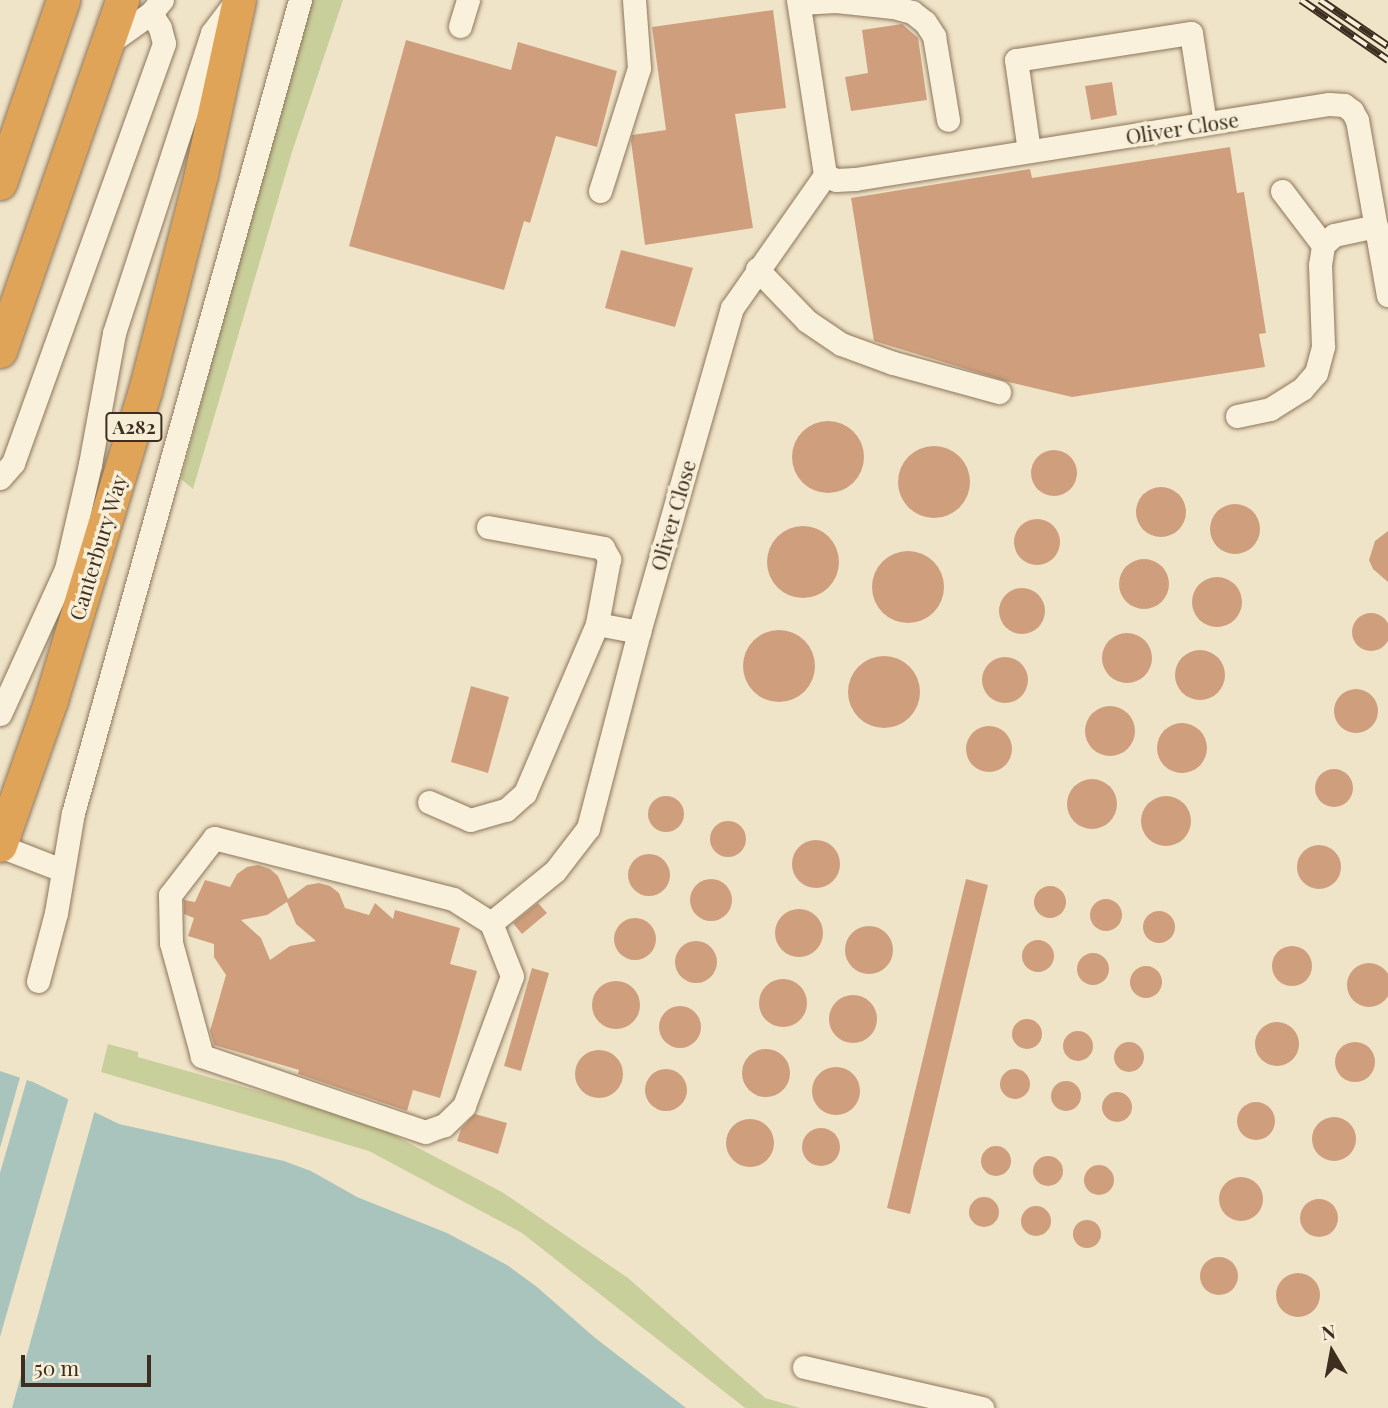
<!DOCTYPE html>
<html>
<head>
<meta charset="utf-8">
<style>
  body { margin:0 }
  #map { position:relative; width:1388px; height:1408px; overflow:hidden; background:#f0e4c8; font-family:"Playfair Display",serif }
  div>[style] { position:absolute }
  .green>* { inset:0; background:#c9cf9b }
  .water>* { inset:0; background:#a9c4bc }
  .pier>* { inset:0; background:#f0e4c8 }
  .building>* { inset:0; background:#cf9f7d }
  .round { border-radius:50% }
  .roads { filter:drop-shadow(0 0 2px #8d765c) drop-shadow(0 0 2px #8d765c) }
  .minor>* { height:23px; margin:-11.5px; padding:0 11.5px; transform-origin:11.5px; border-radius:11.5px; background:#faf1dc }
  .highway>* { height:33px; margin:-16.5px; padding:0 16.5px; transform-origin:16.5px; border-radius:16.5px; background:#e0a458 }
  .rail>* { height:8px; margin-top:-4px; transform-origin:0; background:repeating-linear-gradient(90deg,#f7eed8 0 16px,#3d2e20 0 32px); box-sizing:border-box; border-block:2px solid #3d2e20 }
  span { translate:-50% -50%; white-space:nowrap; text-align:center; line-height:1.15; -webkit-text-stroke:7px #f7eed8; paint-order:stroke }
  .shield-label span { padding:2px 5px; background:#f7eed8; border:2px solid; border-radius:5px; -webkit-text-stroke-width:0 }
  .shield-label { font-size:19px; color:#3d2e20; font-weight:700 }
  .street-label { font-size:21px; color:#3d2e20 }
  .north { position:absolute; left:1297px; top:1317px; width:70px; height:70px; -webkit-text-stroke:5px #f7eed8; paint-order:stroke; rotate:350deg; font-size:19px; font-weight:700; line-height:28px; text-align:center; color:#3d2e20 }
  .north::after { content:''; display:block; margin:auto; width:24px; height:32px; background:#3d2e20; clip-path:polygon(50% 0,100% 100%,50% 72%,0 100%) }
  .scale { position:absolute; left:21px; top:1355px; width:130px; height:32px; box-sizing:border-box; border:4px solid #3d2e20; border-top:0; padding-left:9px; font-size:21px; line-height:24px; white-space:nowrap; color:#3d2e20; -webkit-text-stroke:5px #f7eed8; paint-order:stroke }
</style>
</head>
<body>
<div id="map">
  <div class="green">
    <i style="clip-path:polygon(312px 0,343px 0,292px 152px,193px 489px,181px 479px,258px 187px)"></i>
    <i style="clip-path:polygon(108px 1044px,138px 1052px,138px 1057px,371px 1123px,502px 1192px,628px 1278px,765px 1398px,800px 1408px,745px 1408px,522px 1233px,369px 1151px,101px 1072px)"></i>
  </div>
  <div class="water">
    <i style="clip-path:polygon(0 1071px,33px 1082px,119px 1124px,284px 1161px,311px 1171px,357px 1197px,447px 1233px,507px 1265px,537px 1287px,594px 1337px,686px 1408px,0 1408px)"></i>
  </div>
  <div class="pier">
    <i style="clip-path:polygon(21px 1074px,28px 1076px,0 1173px,0 1148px)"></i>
    <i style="clip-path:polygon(69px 1097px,95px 1110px,12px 1408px,0 1408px,0 1337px)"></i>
  </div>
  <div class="building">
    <i style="clip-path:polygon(773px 10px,786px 108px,735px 114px,753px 228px,645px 245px,631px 141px,632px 135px,666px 130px,652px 27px)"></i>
    <i style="clip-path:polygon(902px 24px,918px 38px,927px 100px,851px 111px,845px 77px,868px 73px,862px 30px)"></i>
    <i style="clip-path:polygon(406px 40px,511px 70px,518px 42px,617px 71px,597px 147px,556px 136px,530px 223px,524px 221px,504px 290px,349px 246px)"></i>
    <i style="clip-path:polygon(1112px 82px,1117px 115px,1091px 120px,1085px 86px)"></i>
    <i style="clip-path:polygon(1230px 147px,1237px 193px,1244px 192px,1266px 333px,1259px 334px,1265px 367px,1072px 397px,1009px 382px,874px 341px,851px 198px,1030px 169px,1032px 178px)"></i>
    <i style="clip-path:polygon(621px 250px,693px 268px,675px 327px,605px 308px)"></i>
    <i class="round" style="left:792px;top:421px;width:72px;height:72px"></i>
    <i class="round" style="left:898px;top:446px;width:72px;height:72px"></i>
    <i class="round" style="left:1031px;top:450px;width:46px;height:46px"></i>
    <i class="round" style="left:1136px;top:487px;width:50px;height:50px"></i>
    <i class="round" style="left:1210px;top:504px;width:50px;height:50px"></i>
    <i class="round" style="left:1014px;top:519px;width:46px;height:46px"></i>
    <i class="round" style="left:767px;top:526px;width:72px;height:72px"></i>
    <i style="clip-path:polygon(1388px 531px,1388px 582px,1373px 569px,1369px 560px,1375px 541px)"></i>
    <i class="round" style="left:872px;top:551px;width:72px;height:72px"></i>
    <i class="round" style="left:1119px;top:559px;width:50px;height:50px"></i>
    <i class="round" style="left:1192px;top:577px;width:50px;height:50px"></i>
    <i class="round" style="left:999px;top:588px;width:46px;height:46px"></i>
    <i class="round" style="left:1352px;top:613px;width:38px;height:38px"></i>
    <i class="round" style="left:743px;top:630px;width:72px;height:72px"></i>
    <i class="round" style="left:1102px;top:633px;width:50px;height:50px"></i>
    <i class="round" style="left:1175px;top:650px;width:50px;height:50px"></i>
    <i class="round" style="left:848px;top:656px;width:72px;height:72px"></i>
    <i class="round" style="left:982px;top:657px;width:46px;height:46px"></i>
    <i style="clip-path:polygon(471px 686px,509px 697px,488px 773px,451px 762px)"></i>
    <i class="round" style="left:1334px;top:689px;width:44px;height:44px"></i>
    <i class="round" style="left:1085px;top:706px;width:50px;height:50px"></i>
    <i class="round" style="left:1157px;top:723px;width:50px;height:50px"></i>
    <i class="round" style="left:966px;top:726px;width:46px;height:46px"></i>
    <i class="round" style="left:1315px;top:769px;width:38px;height:38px"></i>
    <i class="round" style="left:1067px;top:779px;width:50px;height:50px"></i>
    <i class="round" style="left:1141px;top:796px;width:50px;height:50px"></i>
    <i class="round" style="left:648px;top:796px;width:36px;height:36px"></i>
    <i class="round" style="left:710px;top:821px;width:36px;height:36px"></i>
    <i class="round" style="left:792px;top:840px;width:48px;height:48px"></i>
    <i class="round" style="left:1297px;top:845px;width:44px;height:44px"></i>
    <i class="round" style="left:628px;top:854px;width:42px;height:42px"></i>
    <i style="clip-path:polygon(evenodd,258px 865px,270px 869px,278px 876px,288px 899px,307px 885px,319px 883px,330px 886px,339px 893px,345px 908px,369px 915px,375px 903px,393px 919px,395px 910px,460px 928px,450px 964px,477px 971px,440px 1098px,413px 1090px,407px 1111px,298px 1074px,299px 1070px,214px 1045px,210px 1031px,226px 975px,214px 957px,214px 944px,188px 936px,194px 918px,184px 914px,184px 900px,195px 902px,205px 880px,230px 887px,237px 874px,247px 867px,258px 865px,287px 902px,296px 924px,316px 941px,290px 946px,270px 960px,261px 938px,241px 920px,267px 915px,287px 902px)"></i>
    <i style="clip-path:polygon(966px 879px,988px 885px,910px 1214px,887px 1208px)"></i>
    <i class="round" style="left:690px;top:879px;width:42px;height:42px"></i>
    <i class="round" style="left:1034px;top:886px;width:32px;height:32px"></i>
    <i class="round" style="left:1090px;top:899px;width:32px;height:32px"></i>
    <i style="clip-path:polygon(538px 903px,547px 913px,522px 934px,513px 923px)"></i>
    <i class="round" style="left:775px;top:909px;width:48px;height:48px"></i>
    <i class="round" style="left:1143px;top:911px;width:32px;height:32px"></i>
    <i class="round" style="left:614px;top:918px;width:42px;height:42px"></i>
    <i class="round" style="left:845px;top:926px;width:48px;height:48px"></i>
    <i class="round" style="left:1022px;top:940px;width:32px;height:32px"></i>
    <i class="round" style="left:675px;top:941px;width:42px;height:42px"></i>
    <i class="round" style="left:1272px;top:946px;width:40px;height:40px"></i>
    <i class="round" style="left:1077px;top:953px;width:32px;height:32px"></i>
    <i class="round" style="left:1347px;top:963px;width:44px;height:44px"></i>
    <i class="round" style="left:1130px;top:966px;width:32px;height:32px"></i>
    <i style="clip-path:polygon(532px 968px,549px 973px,521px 1071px,504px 1066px)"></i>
    <i class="round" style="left:759px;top:979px;width:48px;height:48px"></i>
    <i class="round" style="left:592px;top:981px;width:48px;height:48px"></i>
    <i class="round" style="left:829px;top:995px;width:48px;height:48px"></i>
    <i class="round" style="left:659px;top:1006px;width:42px;height:42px"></i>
    <i class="round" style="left:1012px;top:1019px;width:30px;height:30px"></i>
    <i class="round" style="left:1255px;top:1022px;width:44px;height:44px"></i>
    <i class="round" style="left:1063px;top:1031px;width:30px;height:30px"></i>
    <i class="round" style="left:1335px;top:1042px;width:40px;height:40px"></i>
    <i class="round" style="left:1114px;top:1042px;width:30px;height:30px"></i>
    <i class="round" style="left:742px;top:1049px;width:48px;height:48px"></i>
    <i class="round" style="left:575px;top:1050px;width:48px;height:48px"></i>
    <i class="round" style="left:812px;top:1067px;width:48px;height:48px"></i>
    <i class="round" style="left:645px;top:1069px;width:42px;height:42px"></i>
    <i class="round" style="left:1000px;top:1069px;width:30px;height:30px"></i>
    <i class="round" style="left:1051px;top:1081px;width:30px;height:30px"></i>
    <i class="round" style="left:1102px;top:1092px;width:30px;height:30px"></i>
    <i class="round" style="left:1237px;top:1102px;width:38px;height:38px"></i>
    <i style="clip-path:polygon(475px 1114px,507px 1123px,498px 1154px,457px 1141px,461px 1129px)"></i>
    <i class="round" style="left:1312px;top:1117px;width:44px;height:44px"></i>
    <i class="round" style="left:726px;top:1119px;width:48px;height:48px"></i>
    <i class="round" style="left:802px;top:1128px;width:38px;height:38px"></i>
    <i class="round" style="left:981px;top:1146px;width:30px;height:30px"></i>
    <i class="round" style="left:1033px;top:1156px;width:30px;height:30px"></i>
    <i class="round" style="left:1084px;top:1165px;width:30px;height:30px"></i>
    <i class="round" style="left:1219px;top:1177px;width:44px;height:44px"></i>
    <i class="round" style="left:969px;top:1197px;width:30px;height:30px"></i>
    <i class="round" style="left:1300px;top:1199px;width:38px;height:38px"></i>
    <i class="round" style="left:1021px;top:1206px;width:30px;height:30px"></i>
    <i class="round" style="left:1073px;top:1220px;width:28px;height:28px"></i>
    <i class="round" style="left:1200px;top:1257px;width:38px;height:38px"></i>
    <i class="round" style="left:1276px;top:1273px;width:44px;height:44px"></i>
  </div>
  <div class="roads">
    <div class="minor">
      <i style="left:798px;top:0;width:177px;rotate:81.2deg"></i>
      <i style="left:825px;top:175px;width:12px;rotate:24deg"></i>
      <i style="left:836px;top:180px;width:19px;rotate:-3deg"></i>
      <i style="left:855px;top:179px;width:480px;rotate:-9deg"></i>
      <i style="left:1329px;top:104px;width:15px;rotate:4deg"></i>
      <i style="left:1344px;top:105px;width:10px;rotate:37deg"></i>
      <i style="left:1352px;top:111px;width:10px;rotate:61deg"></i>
      <i style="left:1357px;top:120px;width:178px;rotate:80deg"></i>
      <i style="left:799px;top:3px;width:37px;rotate:-3deg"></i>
      <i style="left:836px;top:1px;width:57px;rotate:6deg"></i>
      <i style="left:893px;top:7px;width:20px;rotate:15deg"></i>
      <i style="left:912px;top:12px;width:16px;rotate:38deg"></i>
      <i style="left:925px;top:22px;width:17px;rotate:57deg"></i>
      <i style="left:934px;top:36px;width:85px;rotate:80.5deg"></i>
      <i style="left:460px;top:26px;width:27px;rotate:-73deg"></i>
      <i style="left:110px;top:42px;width:50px;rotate:-35.3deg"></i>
      <i style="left:151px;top:13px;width:17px;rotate:-50deg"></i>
      <i style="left:1029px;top:151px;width:92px;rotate:-98.1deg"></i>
      <i style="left:1016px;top:60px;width:177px;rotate:-8.8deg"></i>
      <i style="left:1191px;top:33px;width:91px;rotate:81.2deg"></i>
      <i style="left:600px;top:191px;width:129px;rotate:-72.4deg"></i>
      <i style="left:639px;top:68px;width:68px;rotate:-94.2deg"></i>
      <i style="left:1282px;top:191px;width:68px;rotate:52.8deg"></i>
      <i style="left:757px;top:269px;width:72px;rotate:46.1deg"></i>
      <i style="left:807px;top:321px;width:41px;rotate:34.1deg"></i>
      <i style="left:841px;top:344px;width:55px;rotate:20.1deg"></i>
      <i style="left:893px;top:363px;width:110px;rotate:15.3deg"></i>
      <i style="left:1237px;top:416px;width:34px;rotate:-12deg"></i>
      <i style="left:1270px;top:409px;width:38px;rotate:-32deg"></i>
      <i style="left:1302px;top:389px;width:21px;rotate:-49deg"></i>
      <i style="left:1316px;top:373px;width:28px;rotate:-75deg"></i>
      <i style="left:1323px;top:346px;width:81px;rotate:-92.1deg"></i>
      <i style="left:1320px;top:265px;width:20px;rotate:-81deg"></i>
      <i style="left:1323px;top:245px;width:15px;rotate:-42deg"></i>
      <i style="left:1334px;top:235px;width:43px;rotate:-12.1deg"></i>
      <i style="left:0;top:478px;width:20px;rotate:-49deg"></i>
      <i style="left:13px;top:463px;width:446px;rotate:-70.2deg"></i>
      <i style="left:164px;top:43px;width:16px;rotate:-105deg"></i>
      <i style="left:160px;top:28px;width:17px;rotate:-121deg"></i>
      <i style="left:488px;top:527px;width:117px;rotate:10.3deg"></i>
      <i style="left:603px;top:548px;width:13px;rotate:61deg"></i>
      <i style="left:609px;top:559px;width:66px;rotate:100.5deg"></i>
      <i style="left:597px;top:624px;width:43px;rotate:10.8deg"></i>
      <i style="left:0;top:714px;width:159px;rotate:-65.5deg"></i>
      <i style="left:66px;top:569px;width:108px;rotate:-77.1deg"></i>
      <i style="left:90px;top:464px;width:133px;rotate:-79.6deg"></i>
      <i style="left:114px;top:333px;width:316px;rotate:-71.9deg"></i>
      <i style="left:212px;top:33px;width:38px;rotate:-53deg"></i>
      <i style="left:429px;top:802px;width:45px;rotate:23.7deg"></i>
      <i style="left:470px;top:820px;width:37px;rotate:-16deg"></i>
      <i style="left:506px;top:810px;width:25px;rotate:-42deg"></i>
      <i style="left:525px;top:793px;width:184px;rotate:-66.9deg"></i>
      <i style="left:0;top:846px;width:66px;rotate:21.2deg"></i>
      <i style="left:491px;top:923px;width:57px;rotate:68.4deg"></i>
      <i style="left:512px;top:976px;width:139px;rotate:110.3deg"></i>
      <i style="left:464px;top:1106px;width:28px;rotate:136deg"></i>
      <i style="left:444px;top:1125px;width:20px;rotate:160deg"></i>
      <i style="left:425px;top:1132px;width:236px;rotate:-161.2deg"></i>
      <i style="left:202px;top:1056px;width:117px;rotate:-105.3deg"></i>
      <i style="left:171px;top:943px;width:48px;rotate:-91.2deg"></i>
      <i style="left:170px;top:895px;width:72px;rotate:-52.3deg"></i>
      <i style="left:214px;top:838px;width:247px;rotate:14.3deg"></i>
      <i style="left:453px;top:899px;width:45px;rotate:32.3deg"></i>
      <i style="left:491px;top:923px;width:82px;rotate:-39.1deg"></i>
      <i style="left:555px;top:871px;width:54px;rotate:-52.5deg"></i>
      <i style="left:588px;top:828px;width:203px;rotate:-75.4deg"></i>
      <i style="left:639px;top:632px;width:337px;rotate:-74deg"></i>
      <i style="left:732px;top:308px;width:162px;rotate:-55deg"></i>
      <i style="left:38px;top:981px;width:70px;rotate:-75.2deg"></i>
      <i style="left:56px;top:913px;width:101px;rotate:-80.4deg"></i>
      <i style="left:73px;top:813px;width:844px;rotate:-74.4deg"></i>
      <i style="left:804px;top:1367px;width:183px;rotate:13deg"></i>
    </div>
    <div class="highway">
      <i style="left:0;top:183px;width:194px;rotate:-71deg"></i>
      <i style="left:0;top:351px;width:372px;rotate:-70.8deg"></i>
      <i style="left:0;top:845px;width:154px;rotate:-70.6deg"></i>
      <i style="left:51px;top:700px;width:323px;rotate:-73.1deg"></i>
      <i style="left:145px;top:391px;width:224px;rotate:-75.5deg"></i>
      <i style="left:201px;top:174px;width:178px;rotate:-77.7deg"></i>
    </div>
  </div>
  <div class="rail">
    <i style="left:1301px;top:0;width:106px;rotate:34.6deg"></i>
    <i style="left:1320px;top:0;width:82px;rotate:34.1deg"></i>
  </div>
  <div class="shield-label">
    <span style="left:134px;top:427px">A282</span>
  </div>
  <div class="street-label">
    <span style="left:1182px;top:127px;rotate:-9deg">Oliver Close</span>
    <span style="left:672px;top:515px;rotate:-74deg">Oliver Close</span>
    <span style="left:97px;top:547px;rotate:-73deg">Canterbury Way</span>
  </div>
  <div class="north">N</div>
  <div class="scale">50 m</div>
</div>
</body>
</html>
